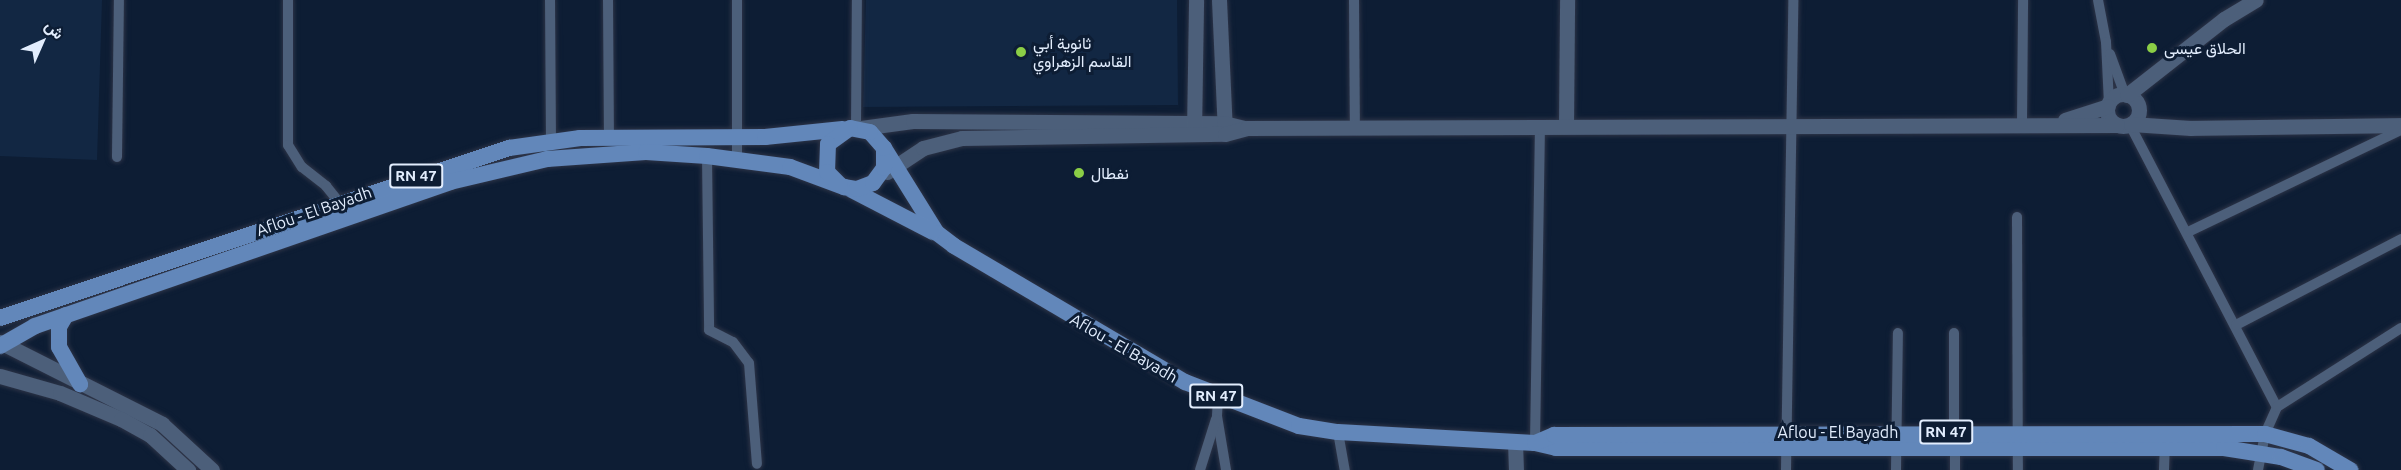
<!DOCTYPE html>
<html>
<head>
<meta charset="utf-8">
<style>
  body { margin:0 }
  #map { position:relative; width:2401px; height:470px; overflow:hidden; background:#0d1d34; font-family:Ubuntu,Vazirmatn,sans-serif }
  div>[style] { position:absolute }
  .built>* { inset:0; background:#122743 }
  .roads { filter:drop-shadow(0 0 2px #2d3447) drop-shadow(0 0 2px #2d3447) }
  .street>* { height:10px; margin:-5px; padding:0 5px; transform-origin:5px; border-radius:5px; background:#4c5f7a }
  .secondary>* { height:15px; margin:-7.5px; padding:0 7.5px; transform-origin:7.5px; border-radius:7.5px; background:#4c5f7a }
  .secondary>.ring { margin:-7.5px; padding:0; box-sizing:content-box; background:none; border:15px solid #4c5f7a; border-radius:50% }
  .primary>* { height:16px; margin:-8px; padding:0 8px; transform-origin:8px; border-radius:8px; background:#6287ba }
  .dots>* { width:16px; height:16px; translate:-50% -50%; box-sizing:border-box; border:3px solid #0d1d34; border-radius:50% }
  span { translate:-50% -50%; white-space:nowrap; text-align:center; line-height:1.15; -webkit-text-stroke:6px #0d1d34; paint-order:stroke }
  .shield-label span { padding:2px 4px; background:#0d1d34; border:2px solid; border-radius:4px; -webkit-text-stroke-width:0 }
  .shield-label { font-size:15px; color:#e2edfd; font-weight:700 }
  .poi-label { font-size:16px; color:#e2edfd }
  .left { translate:0 -50%; text-align:left }
  .street-label { font-size:16px; color:#e2edfd }
  .north { position:absolute; left:12px; top:12px; width:60px; height:60px; -webkit-text-stroke:4px #0d1d34; paint-order:stroke; rotate:45deg; font-size:16px; font-weight:700; line-height:24px; text-align:center; color:#e2edfd }
  .north::after { content:''; display:block; margin:auto; width:21px; height:27px; background:#e2edfd; clip-path:polygon(50% 0,100% 100%,50% 72%,0 100%) }
</style>
</head>
<body>
<div id="map">
  <div class="built">
    <i style="clip-path:polygon(0 0,102px 0,97px 160px,0 156px)"></i>
    <i style="clip-path:polygon(866px 0,1177px 0,1178px 105px,863px 107px)"></i>
  </div>
  <div class="roads">
    <div class="street">
      <i style="left:288px;top:0;width:145px;rotate:90deg"></i>
      <i style="left:288px;top:145px;width:26px;rotate:58deg"></i>
      <i style="left:302px;top:167px;width:31px;rotate:38deg"></i>
      <i style="left:326px;top:186px;width:21px;rotate:51deg"></i>
      <i style="left:550px;top:0;width:141px;rotate:89.6deg"></i>
      <i style="left:608px;top:0;width:137px;rotate:89.6deg"></i>
      <i style="left:737px;top:0;width:159px;rotate:90deg"></i>
      <i style="left:1354px;top:0;width:128px;rotate:89.6deg"></i>
      <i style="left:2098px;top:0;width:43px;rotate:79.2deg"></i>
      <i style="left:2106px;top:42px;width:62px;rotate:87.2deg"></i>
      <i style="left:2110px;top:54px;width:44px;rotate:69.9deg"></i>
      <i style="left:2022px;top:123px;width:123px;rotate:-89.5deg"></i>
      <i style="left:2130px;top:125px;width:318px;rotate:62.5deg"></i>
      <i style="left:2277px;top:407px;width:30px;rotate:114deg"></i>
      <i style="left:2265px;top:434px;width:37px;rotate:101deg"></i>
      <i style="left:856px;top:128px;width:128px;rotate:-89.6deg"></i>
      <i style="left:707px;top:156px;width:174px;rotate:89.3deg"></i>
      <i style="left:709px;top:330px;width:27px;rotate:27deg"></i>
      <i style="left:733px;top:342px;width:26px;rotate:53deg"></i>
      <i style="left:749px;top:363px;width:101px;rotate:85.5deg"></i>
      <i style="left:117px;top:157px;width:157px;rotate:-89.3deg"></i>
      <i style="left:2017px;top:217px;width:253px;rotate:89.8deg"></i>
      <i style="left:2188px;top:232px;width:236px;rotate:-25.6deg"></i>
      <i style="left:2236px;top:325px;width:186px;rotate:-27.5deg"></i>
      <i style="left:1954px;top:333px;width:99px;rotate:90deg"></i>
      <i style="left:1218px;top:397px;width:19px;rotate:93deg"></i>
      <i style="left:1217px;top:416px;width:55px;rotate:80.5deg"></i>
      <i style="left:2277px;top:407px;width:147px;rotate:-32.5deg"></i>
      <i style="left:1338px;top:432px;width:39px;rotate:80deg"></i>
      <i style="left:1535px;top:443px;width:317px;rotate:-89.1deg"></i>
      <i style="left:1200px;top:470px;width:53px;rotate:-72.6deg"></i>
      <i style="left:1786px;top:470px;width:470px;rotate:-89.1deg"></i>
      <i style="left:1896px;top:470px;width:137px;rotate:-89.2deg"></i>
      <i style="left:1955px;top:470px;width:21px;rotate:-90deg"></i>
      <i style="left:2164px;top:470px;width:23px;rotate:-88deg"></i>
    </div>
    <div class="secondary">
      <i style="left:1219px;top:0;width:131px;rotate:87.4deg"></i>
      <i class="ring" style="left:2107px;top:94px;width:17px;height:17px"></i>
      <i style="left:2127px;top:95px;width:123px;rotate:-38.1deg"></i>
      <i style="left:2224px;top:19px;width:37px;rotate:-31deg"></i>
      <i style="left:2065px;top:120px;width:45px;rotate:-18deg"></i>
      <i style="left:2131px;top:124px;width:60px;rotate:3.8deg"></i>
      <i style="left:2191px;top:128px;width:210px;rotate:-0.8deg"></i>
      <i style="left:1566px;top:126px;width:126px;rotate:-89.5deg"></i>
      <i style="left:861px;top:128px;width:52px;rotate:-7.7deg"></i>
      <i style="left:913px;top:121px;width:311px;rotate:0.4deg"></i>
      <i style="left:1224px;top:123px;width:21px;rotate:14deg"></i>
      <i style="left:1194px;top:132px;width:132px;rotate:-89.1deg"></i>
      <i style="left:887px;top:172px;width:43px;rotate:-33.7deg"></i>
      <i style="left:923px;top:148px;width:40px;rotate:-14.4deg"></i>
      <i style="left:962px;top:138px;width:263px;rotate:-0.9deg"></i>
      <i style="left:1225px;top:134px;width:23px;rotate:-15deg"></i>
      <i style="left:1247px;top:128px;width:870px;rotate:-0.2deg"></i>
      <i style="left:0;top:342px;width:182px;rotate:26.8deg"></i>
      <i style="left:162px;top:424px;width:68px;rotate:42.6deg"></i>
      <i style="left:0;top:376px;width:62px;rotate:15.8deg"></i>
      <i style="left:60px;top:393px;width:66px;rotate:23.1deg"></i>
      <i style="left:121px;top:419px;width:33px;rotate:29deg"></i>
      <i style="left:150px;top:435px;width:52px;rotate:42.6deg"></i>
      <i style="left:1515px;top:442px;width:28px;rotate:88deg"></i>
    </div>
    <div class="primary">
      <i style="left:884px;top:148px;width:100px;rotate:58.1deg"></i>
      <i style="left:937px;top:233px;width:21px;rotate:37deg"></i>
      <i style="left:954px;top:246px;width:268px;rotate:30.5deg"></i>
      <i style="left:1185px;top:382px;width:122px;rotate:21.1deg"></i>
      <i style="left:1299px;top:426px;width:39px;rotate:9deg"></i>
      <i style="left:1338px;top:432px;width:197px;rotate:3.2deg"></i>
      <i style="left:1535px;top:443px;width:22px;rotate:13deg"></i>
      <i style="left:1556px;top:448px;width:668px"></i>
      <i style="left:2224px;top:448px;width:58px;rotate:9deg"></i>
      <i style="left:2281px;top:457px;width:38px;rotate:20deg"></i>
      <i style="left:852px;top:190px;width:91px;rotate:27.4deg"></i>
      <i style="left:66px;top:315px;width:14px;rotate:120deg"></i>
      <i style="left:59px;top:327px;width:20px;rotate:90deg"></i>
      <i style="left:59px;top:347px;width:43px;rotate:60.4deg"></i>
      <i style="left:0;top:318px;width:537px;rotate:-18.47deg"></i>
      <i style="left:509px;top:148px;width:72px;rotate:-8deg"></i>
      <i style="left:580px;top:138px;width:185px;rotate:-0.3deg"></i>
      <i style="left:765px;top:137px;width:78px;rotate:-5.9deg"></i>
      <i style="left:0;top:346px;width:40px;rotate:-29.7deg"></i>
      <i style="left:35px;top:326px;width:439px;rotate:-19.1deg"></i>
      <i style="left:450px;top:182px;width:100px;rotate:-13.3deg"></i>
      <i style="left:547px;top:159px;width:99px;rotate:-4deg"></i>
      <i style="left:646px;top:152px;width:61px;rotate:3.8deg"></i>
      <i style="left:707px;top:156px;width:84px;rotate:7.5deg"></i>
      <i style="left:790px;top:167px;width:58px;rotate:20.3deg"></i>
      <i style="left:844px;top:187px;width:13px;rotate:9deg"></i>
      <i style="left:857px;top:189px;width:17px;rotate:-21deg"></i>
      <i style="left:873px;top:183px;width:19px;rotate:-54deg"></i>
      <i style="left:884px;top:168px;width:20px;rotate:-90deg"></i>
      <i style="left:884px;top:148px;width:21px;rotate:-131deg"></i>
      <i style="left:870px;top:132px;width:20px;rotate:-169deg"></i>
      <i style="left:850px;top:128px;width:27px;rotate:144deg"></i>
      <i style="left:828px;top:144px;width:28px;rotate:92deg"></i>
      <i style="left:827px;top:172px;width:18px;rotate:45deg"></i>
      <i style="left:1535px;top:443px;width:21px;rotate:-23deg"></i>
      <i style="left:1554px;top:435px;width:711px;rotate:-0.08deg"></i>
      <i style="left:2265px;top:434px;width:46px;rotate:15.3deg"></i>
      <i style="left:2309px;top:446px;width:48px;rotate:30.3deg"></i>
    </div>
  </div>
  <div class="dots">
    <i style="left:2152px;top:48px;background:#8bce46"></i>
    <i style="left:1021px;top:52px;background:#8bce46"></i>
    <i style="left:1079px;top:173px;background:#8bce46"></i>
  </div>
  <div class="shield-label">
    <span style="left:416px;top:176px">RN 47</span>
    <span style="left:1216px;top:396px">RN 47</span>
    <span style="left:1946px;top:432px">RN 47</span>
  </div>
  <div class="poi-label">
    <span class="left" style="left:1033px;top:52px">ثانوية أبي<br>القاسم الزهراوي</span>
    <span class="left" style="left:2164px;top:48px">الحلاق عيسى</span>
    <span class="left" style="left:1091px;top:173px">نفطال</span>
  </div>
  <div class="street-label">
    <span style="left:314px;top:211px;rotate:-19deg">Aflou - El Bayadh</span>
    <span style="left:1124px;top:348px;rotate:30deg">Aflou - El Bayadh</span>
    <span style="left:1838px;top:432px">Aflou - El Bayadh</span>
  </div>
  <div class="north">ش</div>
</div>
</body>
</html>
